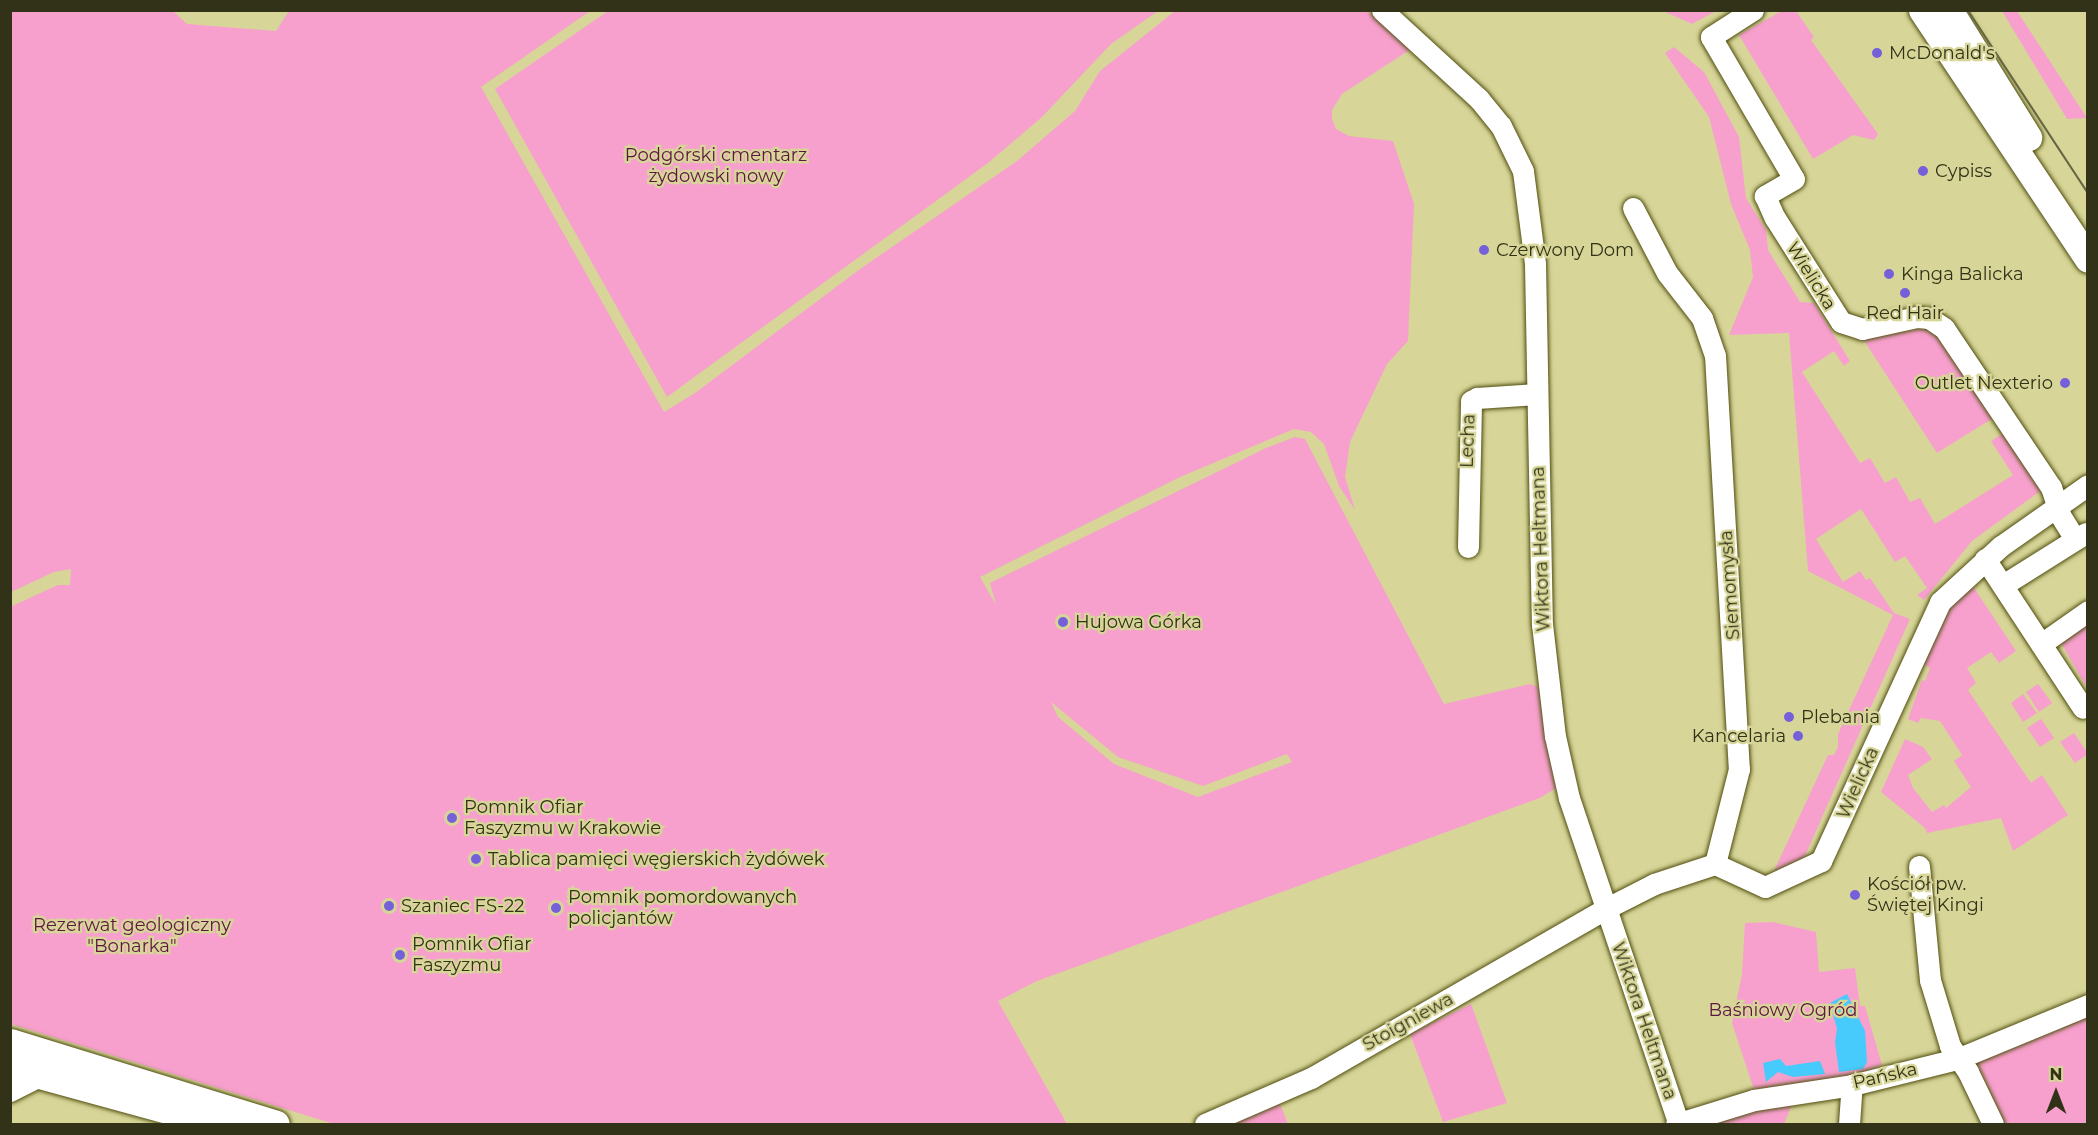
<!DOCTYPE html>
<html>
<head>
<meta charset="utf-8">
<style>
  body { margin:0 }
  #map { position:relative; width:2098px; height:1135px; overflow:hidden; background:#d7d698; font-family:Montserrat,sans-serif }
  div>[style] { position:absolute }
  .green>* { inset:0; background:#f7a0cd }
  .water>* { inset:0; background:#47cafc }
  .roads { filter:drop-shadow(0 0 2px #504e0f) drop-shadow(0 0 2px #504e0f) }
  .minor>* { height:21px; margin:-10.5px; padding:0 10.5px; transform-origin:10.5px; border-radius:10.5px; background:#fff }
  .major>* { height:27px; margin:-13.5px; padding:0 13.5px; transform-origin:13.5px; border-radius:13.5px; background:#fff }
  .tram>* { height:1.5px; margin:-0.75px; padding:0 0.75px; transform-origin:0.75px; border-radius:0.75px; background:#666641 }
  .dots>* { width:16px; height:16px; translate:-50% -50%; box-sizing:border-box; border:3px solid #d7d698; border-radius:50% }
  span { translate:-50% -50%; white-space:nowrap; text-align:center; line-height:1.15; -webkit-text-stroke:4.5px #d7d698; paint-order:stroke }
  .poi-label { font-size:18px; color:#323219 }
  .left { translate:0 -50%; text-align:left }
  .right { translate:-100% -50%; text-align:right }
  .park-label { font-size:18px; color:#5f1542 }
  .street-label { font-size:18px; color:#323219 }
  .frame { position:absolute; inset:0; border:12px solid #323219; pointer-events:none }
  .north { position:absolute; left:2026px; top:1063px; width:60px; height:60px; -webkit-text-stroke:4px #d7d698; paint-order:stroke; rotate:0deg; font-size:16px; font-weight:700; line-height:24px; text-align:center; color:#323219 }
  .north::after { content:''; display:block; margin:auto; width:21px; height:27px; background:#323219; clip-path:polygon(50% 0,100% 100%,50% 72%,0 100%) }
</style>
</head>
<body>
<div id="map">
  <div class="green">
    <i style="clip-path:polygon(evenodd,11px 11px,173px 11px,187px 24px,276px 31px,289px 11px,590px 11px,481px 87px,664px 412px,695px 393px,860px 269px,1017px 161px,1075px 111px,1100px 71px,1175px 11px,1367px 11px,1411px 49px,1342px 94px,1332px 110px,1332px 119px,1336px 129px,1349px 136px,1393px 141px,1414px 204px,1408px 341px,1387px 364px,1350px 442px,1345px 477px,1355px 510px,1339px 486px,1324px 444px,1311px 432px,1294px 429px,1180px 477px,980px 577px,996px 605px,990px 583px,1266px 448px,1295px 437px,1305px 439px,1444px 704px,1530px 684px,1538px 687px,1556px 788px,1540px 798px,1037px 981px,998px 1001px,1067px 1124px,334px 1124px,11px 1024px,10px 607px,58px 585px,70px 585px,71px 569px,54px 572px,11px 592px,11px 11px,1051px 702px,1118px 757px,1203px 786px,1287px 754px,1292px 762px,1198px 797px,1114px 764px,1058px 717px,1051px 702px)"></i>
    <i style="clip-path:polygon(608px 11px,608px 10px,1158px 11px,1111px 44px,1042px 117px,988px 163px,667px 397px,495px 89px)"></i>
    <i style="clip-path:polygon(1663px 11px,1716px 11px,1692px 24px)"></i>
    <i style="clip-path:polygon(1782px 11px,1796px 11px,1814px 37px,1811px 40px,1878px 134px,1874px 140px,1853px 135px,1813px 159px,1739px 35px)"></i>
    <i style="clip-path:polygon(2002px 11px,2017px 11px,2087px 118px,2067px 119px)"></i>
    <i style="clip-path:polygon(1674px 47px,1704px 72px,1739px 137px,1746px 198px,1766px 230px,1768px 250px,1800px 302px,1814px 303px,1850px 361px,1844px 366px,1834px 351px,1802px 372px,1860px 463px,1870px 458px,1885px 483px,1896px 477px,1910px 502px,1920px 498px,1935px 524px,2013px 475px,1991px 441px,2005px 432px,2039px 488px,2039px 492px,1972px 541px,1924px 600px,1917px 595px,1927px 588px,1905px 556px,1895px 562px,1861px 509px,1816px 539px,1843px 582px,1860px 571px,1866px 580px,1870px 578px,1894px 613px,1910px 619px,1804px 858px,1774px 871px,1828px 755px,1834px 755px,1838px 747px,1838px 734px,1893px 615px,1808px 571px,1789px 333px,1729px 335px,1753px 277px,1750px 250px,1731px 204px,1709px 117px,1665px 53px)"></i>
    <i style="clip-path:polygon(1934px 326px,1998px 415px,1937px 453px,1863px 339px)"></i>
    <i style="clip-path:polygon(1968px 585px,1974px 588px,2016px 651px,1999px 663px,1991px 652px,1967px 668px,1976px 683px,1968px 690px,2031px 783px,2042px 775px,2068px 815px,2013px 851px,2001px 818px,1927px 833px,1925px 828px,1881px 792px,1905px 739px,1923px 747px,1932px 759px,1908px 775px,1913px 788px,1932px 812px,1944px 805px,1946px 808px,1971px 787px,1954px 761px,1962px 755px,1940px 721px,1921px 718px,1918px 723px,1908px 719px,1922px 680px,1925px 681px,1930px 668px,1922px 663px,1947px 608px)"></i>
    <i style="clip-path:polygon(2087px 620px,2087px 688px,2060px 641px)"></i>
    <i style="clip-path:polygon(2038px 684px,2052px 703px,2039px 712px,2026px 692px)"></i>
    <i style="clip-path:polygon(2023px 694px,2037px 713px,2023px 722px,2011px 703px)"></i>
    <i style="clip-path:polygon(2041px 719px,2054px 738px,2040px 747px,2027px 728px)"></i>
    <i style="clip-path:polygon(2074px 733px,2088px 754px,2075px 763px,2060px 742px)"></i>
    <i style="clip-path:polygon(1773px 922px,1816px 932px,1819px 972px,1855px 968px,1860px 1006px,1865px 1006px,1882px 1065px,1861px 1073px,1755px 1093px,1732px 1023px,1742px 974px,1745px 923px)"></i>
    <i style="clip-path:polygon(1471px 1004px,1507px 1103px,1443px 1122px,1410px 1034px)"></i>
    <i style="clip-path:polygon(2087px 1012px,2087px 1124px,2005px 1124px,1977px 1063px)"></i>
    <i style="clip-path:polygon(1793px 1102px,1784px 1124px,1705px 1124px,1718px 1118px)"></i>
    <i style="clip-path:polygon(1269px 1104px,1280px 1104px,1288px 1124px,1233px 1124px,1232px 1121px)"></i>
  </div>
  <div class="water">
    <i style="clip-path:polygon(1847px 994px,1865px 1031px,1867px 1062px,1863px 1069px,1839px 1072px,1835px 1042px,1837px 1029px,1830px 1003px)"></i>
    <i style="clip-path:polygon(1780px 1059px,1786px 1066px,1820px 1061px,1825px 1074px,1793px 1077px,1778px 1072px,1766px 1082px,1763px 1063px)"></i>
  </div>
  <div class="roads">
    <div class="minor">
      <i style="left:1382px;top:10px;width:132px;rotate:42.5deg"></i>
      <i style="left:1479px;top:99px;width:35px;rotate:51deg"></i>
      <i style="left:1501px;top:126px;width:50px;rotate:63.9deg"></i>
      <i style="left:1523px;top:171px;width:94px;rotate:82.6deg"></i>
      <i style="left:1535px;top:264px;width:360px;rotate:88.9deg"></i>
      <i style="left:1542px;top:624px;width:113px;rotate:83.4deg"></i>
      <i style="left:1555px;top:736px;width:64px;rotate:77.3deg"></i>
      <i style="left:1569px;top:798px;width:344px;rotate:71.4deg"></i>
      <i style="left:1753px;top:10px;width:50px;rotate:147.3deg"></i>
      <i style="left:1711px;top:37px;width:164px;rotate:59.7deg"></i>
      <i style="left:1794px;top:179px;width:34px;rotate:150deg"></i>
      <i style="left:1765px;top:196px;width:24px;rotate:66deg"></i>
      <i style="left:1775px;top:218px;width:123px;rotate:57.6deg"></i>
      <i style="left:1841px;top:322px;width:22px;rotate:18deg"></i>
      <i style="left:1862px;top:329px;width:56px;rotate:-12.3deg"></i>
      <i style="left:1917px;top:317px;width:12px;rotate:5deg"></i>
      <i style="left:1929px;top:318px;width:18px;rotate:34deg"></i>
      <i style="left:1944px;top:328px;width:192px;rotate:56.1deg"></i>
      <i style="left:2051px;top:487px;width:29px;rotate:72deg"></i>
      <i style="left:2060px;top:515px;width:28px;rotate:58deg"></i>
      <i style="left:1633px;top:208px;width:73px;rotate:62.4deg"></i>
      <i style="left:1667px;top:273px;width:57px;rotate:52.1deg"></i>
      <i style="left:1702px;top:318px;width:39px;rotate:71deg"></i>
      <i style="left:1715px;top:355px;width:415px;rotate:86.7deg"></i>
      <i style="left:1739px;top:769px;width:98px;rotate:104.2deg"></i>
      <i style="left:1468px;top:547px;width:146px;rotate:-88.8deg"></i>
      <i style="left:1471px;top:401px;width:7px;rotate:-27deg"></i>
      <i style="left:1477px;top:398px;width:60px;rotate:-3.8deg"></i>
      <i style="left:1985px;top:559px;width:178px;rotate:56.7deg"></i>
      <i style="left:2003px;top:585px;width:98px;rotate:-32.1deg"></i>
      <i style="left:2041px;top:644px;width:57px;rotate:-35.1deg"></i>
      <i style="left:1715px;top:864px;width:55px;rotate:24.7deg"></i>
      <i style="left:1765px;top:887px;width:62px;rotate:-24.9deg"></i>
      <i style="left:1821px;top:861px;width:285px;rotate:-65.3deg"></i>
      <i style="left:1940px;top:602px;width:83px;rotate:-42.6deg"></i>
      <i style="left:2001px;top:546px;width:106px;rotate:-35deg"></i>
      <i style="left:1919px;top:866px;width:115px;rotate:84.5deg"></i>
      <i style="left:1930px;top:980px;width:69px;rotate:73.1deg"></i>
      <i style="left:1950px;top:1046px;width:32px;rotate:55deg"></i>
      <i style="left:1968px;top:1072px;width:58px;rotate:64.3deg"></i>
      <i style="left:10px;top:1091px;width:34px;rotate:-27deg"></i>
      <i style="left:1205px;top:1124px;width:116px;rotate:-23.5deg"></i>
      <i style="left:1311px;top:1078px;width:339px;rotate:-29.9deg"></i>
      <i style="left:1605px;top:909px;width:55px;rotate:-27deg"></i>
      <i style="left:1654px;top:884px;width:64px;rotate:-18.2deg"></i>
      <i style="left:1676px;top:1124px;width:82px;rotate:-17.1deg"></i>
      <i style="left:1754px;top:1100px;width:99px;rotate:-8.7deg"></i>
      <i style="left:1852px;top:1085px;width:108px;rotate:-13.9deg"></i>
      <i style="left:1957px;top:1059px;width:142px;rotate:-22.4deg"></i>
      <i style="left:1849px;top:1124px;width:39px;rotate:-86deg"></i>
    </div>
    <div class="major">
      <i style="left:1922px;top:10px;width:299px;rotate:56.3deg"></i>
      <i style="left:1949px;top:10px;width:150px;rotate:58.1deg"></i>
      <i style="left:10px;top:1042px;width:278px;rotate:17.1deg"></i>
      <i style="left:10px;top:1067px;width:216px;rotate:15.3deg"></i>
    </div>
  </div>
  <div class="tram">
    <i style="left:1968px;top:10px;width:219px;rotate:56.7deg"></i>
  </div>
  <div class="dots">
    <i style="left:1877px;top:53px;background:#7660da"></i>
    <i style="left:1923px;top:171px;background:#7660da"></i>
    <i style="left:1484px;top:250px;background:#7660da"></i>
    <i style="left:1889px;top:274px;background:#7660da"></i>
    <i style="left:1905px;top:293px;background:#7660da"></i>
    <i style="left:2065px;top:383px;background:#7660da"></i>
    <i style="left:1063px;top:622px;background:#7660da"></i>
    <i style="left:1789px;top:717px;background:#7660da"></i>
    <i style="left:1798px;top:736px;background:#7660da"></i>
    <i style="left:452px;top:818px;background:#7660da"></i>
    <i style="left:476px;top:859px;background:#7660da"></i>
    <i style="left:1855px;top:895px;background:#7660da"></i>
    <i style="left:389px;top:906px;background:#7660da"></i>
    <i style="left:556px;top:908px;background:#7660da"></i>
    <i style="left:400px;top:955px;background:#7660da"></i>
  </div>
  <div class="poi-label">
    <span class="left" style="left:1889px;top:53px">McDonald's</span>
    <span class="left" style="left:1935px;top:171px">Cypiss</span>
    <span class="left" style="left:1496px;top:250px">Czerwony Dom</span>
    <span class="left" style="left:1901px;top:274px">Kinga Balicka</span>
    <span style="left:1905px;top:313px">Red Hair</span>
    <span class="right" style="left:2053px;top:383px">Outlet Nexterio</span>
    <span class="left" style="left:1075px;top:622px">Hujowa Górka</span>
    <span class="left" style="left:1801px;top:717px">Plebania</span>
    <span class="right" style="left:1786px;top:736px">Kancelaria</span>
    <span class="left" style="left:464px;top:818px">Pomnik Ofiar<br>Faszyzmu w Krakowie</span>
    <span class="left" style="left:488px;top:859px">Tablica pamięci węgierskich żydówek</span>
    <span class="left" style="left:1867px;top:895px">Kościół pw.<br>Świętej Kingi</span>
    <span class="left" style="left:568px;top:908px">Pomnik pomordowanych<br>policjantów</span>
    <span class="left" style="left:401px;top:906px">Szaniec FS-22</span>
    <span class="left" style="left:412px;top:955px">Pomnik Ofiar<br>Faszyzmu</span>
  </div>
  <div class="park-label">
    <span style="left:716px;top:166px">Podgórski cmentarz<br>żydowski nowy</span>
    <span style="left:132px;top:936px">Rezerwat geologiczny<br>"Bonarka"</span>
    <span style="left:1783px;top:1010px">Baśniowy Ogród</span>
  </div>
  <div class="street-label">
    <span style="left:1811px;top:276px;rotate:58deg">Wielicka</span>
    <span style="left:1468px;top:441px;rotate:-88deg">Lecha</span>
    <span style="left:1541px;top:549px;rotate:-92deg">Wiktora Heltmana</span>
    <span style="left:1730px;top:585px;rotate:-94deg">Siemomysła</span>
    <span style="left:1858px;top:783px;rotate:-66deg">Wielicka</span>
    <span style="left:1644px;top:1021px;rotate:71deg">Wiktora Heltmana</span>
    <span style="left:1408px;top:1022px;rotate:-29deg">Stoigniewa</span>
    <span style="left:1885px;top:1076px;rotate:-13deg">Pańska</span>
  </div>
  <div class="frame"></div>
  <div class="north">N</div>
</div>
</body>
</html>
